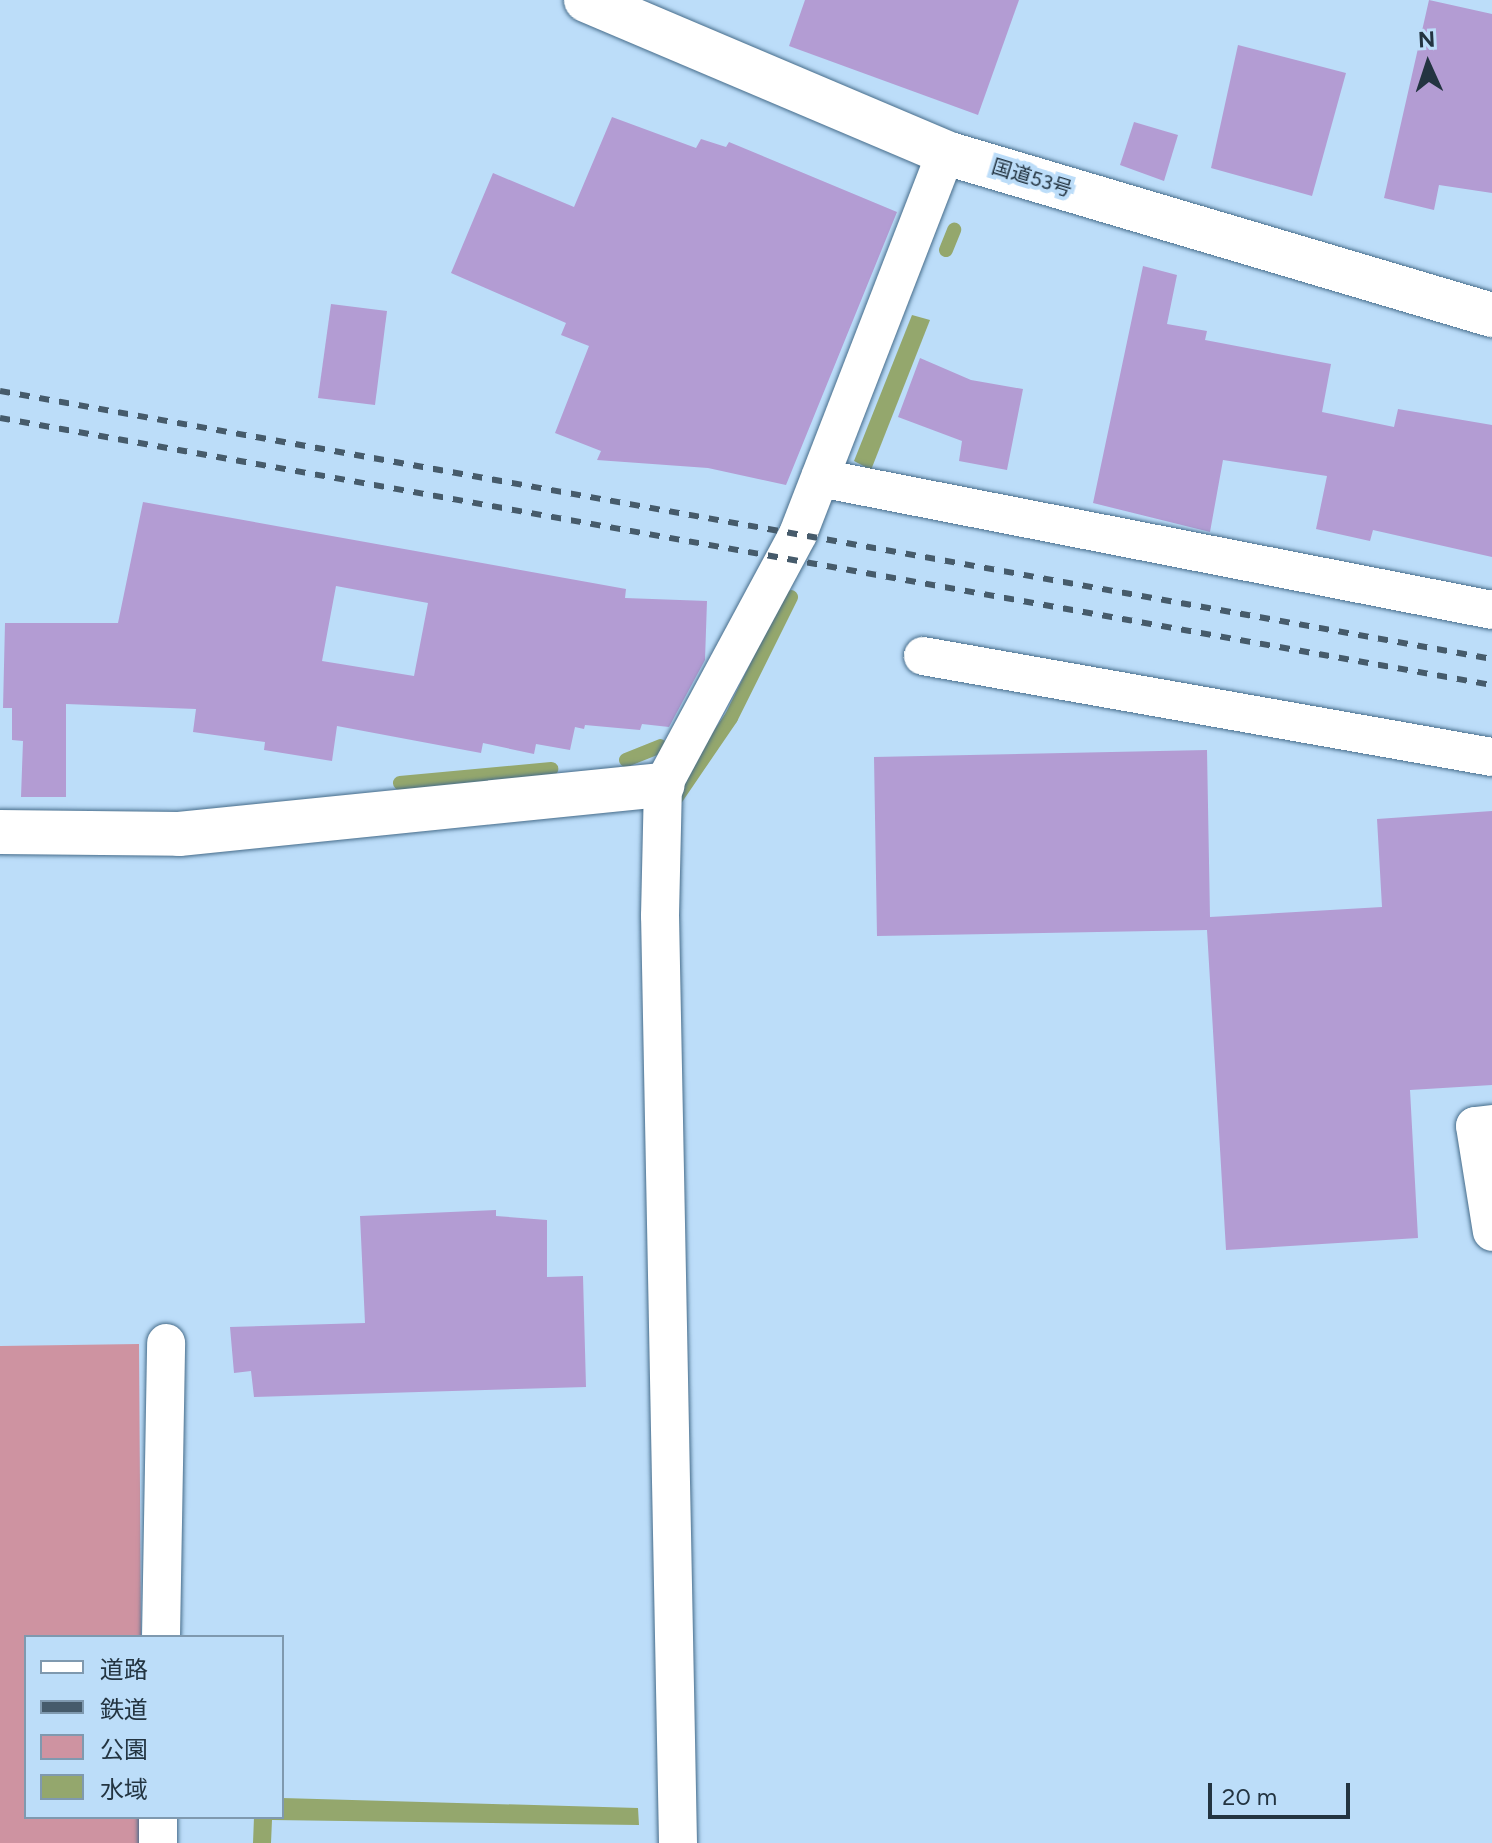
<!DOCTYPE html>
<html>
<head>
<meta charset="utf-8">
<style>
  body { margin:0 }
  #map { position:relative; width:1492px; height:1843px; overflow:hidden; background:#bcddf9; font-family:Figtree,"Noto Sans JP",sans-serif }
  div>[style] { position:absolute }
  .green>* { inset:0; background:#ce93a1 }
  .water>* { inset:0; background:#94a76d }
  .stream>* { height:14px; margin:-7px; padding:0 7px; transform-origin:7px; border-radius:7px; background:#94a76d }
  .building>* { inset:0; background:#b39cd3 }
  .roads { filter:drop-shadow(0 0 2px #466c8a) drop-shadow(0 0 2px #466c8a) }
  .minor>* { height:38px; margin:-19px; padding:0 19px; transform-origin:19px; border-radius:19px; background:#fff }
  .tertiary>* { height:44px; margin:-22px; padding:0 22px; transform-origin:22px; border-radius:22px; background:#fff }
  .trunk>* { height:44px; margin:-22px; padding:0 22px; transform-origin:22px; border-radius:22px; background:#fff }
  .rail>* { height:6px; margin-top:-3px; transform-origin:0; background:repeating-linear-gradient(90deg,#465b6b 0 10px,transparent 0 20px) }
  span { translate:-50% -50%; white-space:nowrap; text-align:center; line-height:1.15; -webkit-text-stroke:8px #bcddf9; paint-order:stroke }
  .street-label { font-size:20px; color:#233441 }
  .legend { position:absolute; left:24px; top:1635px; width:260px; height:184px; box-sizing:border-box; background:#bcddf9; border:2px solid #7f99af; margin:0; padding:10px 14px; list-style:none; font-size:24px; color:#233441 }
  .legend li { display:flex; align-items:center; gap:16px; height:40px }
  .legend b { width:40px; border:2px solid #7f99af }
  .north { position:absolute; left:1388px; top:24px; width:80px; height:80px; -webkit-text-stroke:6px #bcddf9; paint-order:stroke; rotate:357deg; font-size:22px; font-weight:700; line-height:32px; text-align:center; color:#233441 }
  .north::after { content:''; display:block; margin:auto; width:28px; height:36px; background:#233441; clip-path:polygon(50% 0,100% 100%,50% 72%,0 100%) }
  .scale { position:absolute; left:1208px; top:1783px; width:142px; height:36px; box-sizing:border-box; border:4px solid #233441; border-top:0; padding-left:10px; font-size:24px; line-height:28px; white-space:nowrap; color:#233441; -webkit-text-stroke:6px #bcddf9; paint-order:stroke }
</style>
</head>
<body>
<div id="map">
  <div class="green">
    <i style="clip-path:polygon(139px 1344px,141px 1637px,26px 1637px,26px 1817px,142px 1817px,142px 1843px,0 1843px,0 1346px)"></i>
  </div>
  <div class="water">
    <i style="clip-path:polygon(912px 315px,930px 320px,871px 470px,854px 461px)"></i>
    <i style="clip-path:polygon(282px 1798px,638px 1808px,639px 1825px,272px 1820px,271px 1843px,253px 1843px,254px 1817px,282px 1817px)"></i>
  </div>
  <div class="stream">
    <i style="left:946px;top:250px;width:22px;rotate:-68deg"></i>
    <i style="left:626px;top:760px;width:37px;rotate:-22deg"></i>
    <i style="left:400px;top:783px;width:152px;rotate:-5.3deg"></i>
    <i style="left:675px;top:800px;width:99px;rotate:-55.7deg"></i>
    <i style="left:731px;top:718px;width:135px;rotate:-63.6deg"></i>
  </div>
  <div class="building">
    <i style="clip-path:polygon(805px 0,1019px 0,978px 115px,789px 46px)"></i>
    <i style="clip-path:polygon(1429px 0,1492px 14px,1492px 193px,1439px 185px,1434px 210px,1384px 198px)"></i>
    <i style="clip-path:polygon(1238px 45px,1346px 73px,1312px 196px,1211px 168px)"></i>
    <i style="clip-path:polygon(612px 117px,696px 148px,701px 139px,726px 147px,729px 142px,897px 212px,786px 485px,708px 468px,597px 460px,601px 451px,555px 433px,589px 346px,561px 335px,566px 323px,451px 273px,493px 173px,574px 207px)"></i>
    <i style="clip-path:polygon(1134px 122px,1178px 135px,1164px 181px,1120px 165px)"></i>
    <i style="clip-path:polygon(1143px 266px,1177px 275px,1167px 324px,1207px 331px,1205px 340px,1331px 364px,1322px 412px,1394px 427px,1398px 409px,1492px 425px,1492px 557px,1373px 530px,1370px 541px,1316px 529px,1327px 476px,1223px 460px,1210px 532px,1093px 503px)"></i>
    <i style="clip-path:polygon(331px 304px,387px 311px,375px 405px,318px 398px)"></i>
    <i style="clip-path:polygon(920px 358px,971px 380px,1023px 389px,1007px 470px,959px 461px,962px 441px,898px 417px)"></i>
    <i style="clip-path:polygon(evenodd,143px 502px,626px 589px,625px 598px,707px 601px,705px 660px,669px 727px,642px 724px,640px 730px,585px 725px,584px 729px,575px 727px,570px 750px,536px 744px,534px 754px,483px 743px,481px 753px,337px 726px,332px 761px,264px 750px,265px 742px,193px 732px,196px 709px,66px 704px,66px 797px,21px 797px,23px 741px,12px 740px,12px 708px,3px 708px,5px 623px,118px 623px,143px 502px,336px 586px,428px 603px,414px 676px,322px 661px,336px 586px)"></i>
    <i style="clip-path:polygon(1207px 750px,1210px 917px,1382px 907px,1377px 819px,1492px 811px,1492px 1085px,1410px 1090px,1418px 1238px,1226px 1250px,1207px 930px,877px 936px,874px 757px)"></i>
    <i style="clip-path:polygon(496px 1210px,496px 1216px,547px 1220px,547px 1277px,583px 1276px,586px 1387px,254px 1397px,251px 1371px,234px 1373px,230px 1327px,365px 1323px,360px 1216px)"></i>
  </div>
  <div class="roads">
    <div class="minor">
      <i style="left:820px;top:478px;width:685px;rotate:11.11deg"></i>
      <i style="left:923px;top:656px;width:578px;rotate:10.07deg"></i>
      <i style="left:1492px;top:1124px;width:17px;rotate:173deg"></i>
      <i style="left:1475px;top:1126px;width:107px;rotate:80.9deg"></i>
      <i style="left:161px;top:1637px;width:294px;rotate:-89deg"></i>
      <i style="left:158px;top:1843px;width:26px;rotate:-90deg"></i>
      <i style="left:678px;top:1843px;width:927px;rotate:-91.11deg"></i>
      <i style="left:660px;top:916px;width:131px;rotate:-88.7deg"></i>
      <i style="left:663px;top:785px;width:285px;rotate:-61.7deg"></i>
      <i style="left:798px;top:534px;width:409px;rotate:-68.8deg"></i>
    </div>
    <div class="tertiary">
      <i style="left:0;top:832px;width:179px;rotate:0.6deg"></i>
      <i style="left:179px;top:834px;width:486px;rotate:-5.8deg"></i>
    </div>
    <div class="trunk">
      <i style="left:586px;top:0;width:391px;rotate:23deg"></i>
      <i style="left:946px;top:153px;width:570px;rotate:16.53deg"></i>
    </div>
  </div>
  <div class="rail">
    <i style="left:0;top:391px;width:1516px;rotate:10.18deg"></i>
    <i style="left:0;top:418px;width:1516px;rotate:10.15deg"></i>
  </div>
  <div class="street-label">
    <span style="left:1032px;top:178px;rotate:17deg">国道53号</span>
  </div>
  <ul class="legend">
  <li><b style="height:10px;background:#fff"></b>道路</li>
  <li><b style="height:10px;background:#465b6b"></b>鉄道</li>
  <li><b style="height:22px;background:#ce93a1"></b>公園</li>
  <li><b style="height:22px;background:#94a76d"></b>水域</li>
  </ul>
  <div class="north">N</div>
  <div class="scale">20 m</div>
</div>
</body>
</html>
